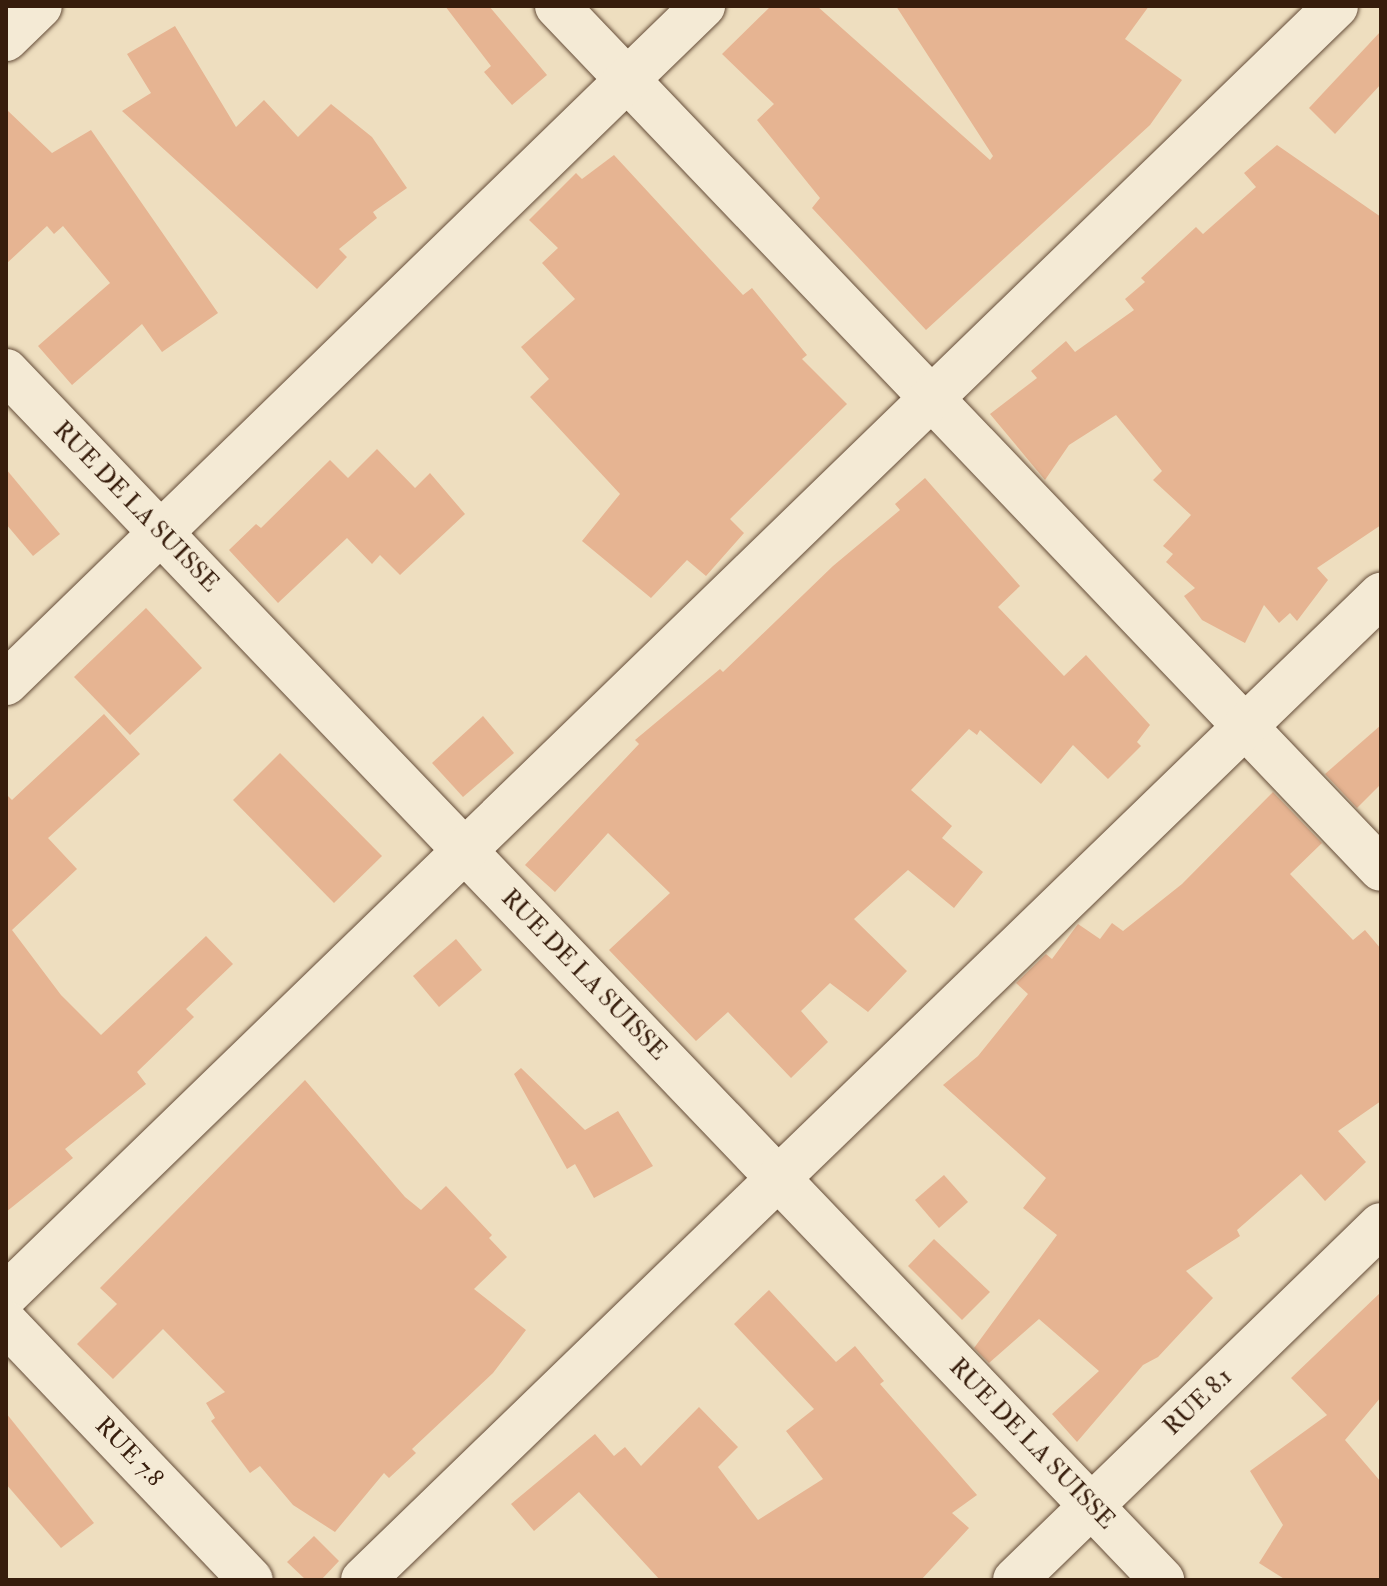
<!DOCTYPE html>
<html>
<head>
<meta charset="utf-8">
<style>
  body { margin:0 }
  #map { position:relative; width:1387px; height:1586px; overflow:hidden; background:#eedebf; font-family:"IM FELL Double Pica",serif }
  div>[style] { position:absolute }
  .building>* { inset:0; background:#e6b492 }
  .roads { filter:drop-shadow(0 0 2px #654d39) drop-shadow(0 0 2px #654d39) }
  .minor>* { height:44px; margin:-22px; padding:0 22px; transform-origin:22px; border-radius:22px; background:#f4ead5 }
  span { translate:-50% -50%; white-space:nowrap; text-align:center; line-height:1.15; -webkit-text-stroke:6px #f4ead5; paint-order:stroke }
  .street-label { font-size:24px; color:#371d0c }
  .frame { position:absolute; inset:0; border:8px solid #371d0c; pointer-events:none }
</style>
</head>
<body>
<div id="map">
  <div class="building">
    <i style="clip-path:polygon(445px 6px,489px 6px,547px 75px,512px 105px,484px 72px,491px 66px)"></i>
    <i style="clip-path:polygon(771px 6px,817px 6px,990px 160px,993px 156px,896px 6px,1149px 6px,1125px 39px,1182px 80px,1150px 125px,926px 330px,812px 208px,820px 198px,757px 120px,774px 104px,722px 54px)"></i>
    <i style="clip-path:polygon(175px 26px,236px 127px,264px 100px,298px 137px,331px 104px,372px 137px,407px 188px,373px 212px,377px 218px,339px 249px,347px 257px,317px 289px,122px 111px,151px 93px,127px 54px)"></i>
    <i style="clip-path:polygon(1381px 31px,1381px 84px,1335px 134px,1309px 108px)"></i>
    <i style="clip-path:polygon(6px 109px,52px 153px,91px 130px,218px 313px,162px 352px,142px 324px,72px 385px,38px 346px,110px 283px,63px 226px,54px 234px,47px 226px,6px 264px)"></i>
    <i style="clip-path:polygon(1277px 145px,1381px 217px,1381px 525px,1317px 568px,1328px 580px,1297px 621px,1290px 613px,1279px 623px,1264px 605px,1245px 643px,1202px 620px,1184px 596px,1195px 588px,1166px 562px,1173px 554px,1163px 546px,1191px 515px,1153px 480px,1162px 471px,1116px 415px,1069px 445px,1045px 480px,990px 414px,1037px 378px,1031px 371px,1066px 341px,1075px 352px,1134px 310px,1125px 299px,1145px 282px,1141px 278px,1196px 227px,1203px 234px,1256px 187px,1244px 173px)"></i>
    <i style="clip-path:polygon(614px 155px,743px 295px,752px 288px,807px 355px,802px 359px,847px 404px,730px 519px,744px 533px,706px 576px,687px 560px,651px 598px,582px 541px,620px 494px,530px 397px,549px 379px,521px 347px,575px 299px,542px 263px,558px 248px,529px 220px,576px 173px,582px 179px)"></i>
    <i style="clip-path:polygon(377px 449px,415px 488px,430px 473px,465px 514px,400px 575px,380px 555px,372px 564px,347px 538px,278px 603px,229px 550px,256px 524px,261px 528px,330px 460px,348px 478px)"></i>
    <i style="clip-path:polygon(6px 469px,60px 534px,33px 556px,6px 524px)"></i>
    <i style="clip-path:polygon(925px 478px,1020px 586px,998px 607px,1064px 676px,1086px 655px,1150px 725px,1137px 742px,1141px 746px,1108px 779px,1073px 745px,1041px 784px,980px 730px,977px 735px,969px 729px,911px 790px,952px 826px,942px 838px,983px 872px,954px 908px,908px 870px,854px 919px,907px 971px,868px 1012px,830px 983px,801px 1011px,828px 1042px,791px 1078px,728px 1012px,696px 1041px,609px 950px,670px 893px,608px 833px,555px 892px,525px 865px,639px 744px,635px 740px,720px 669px,723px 672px,833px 566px,900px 510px,895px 504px)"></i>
    <i style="clip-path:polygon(146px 608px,202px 668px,130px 735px,74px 677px)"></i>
    <i style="clip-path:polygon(104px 714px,140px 754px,48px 838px,77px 869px,12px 930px,61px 995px,101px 1035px,206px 936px,233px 964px,186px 1009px,194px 1017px,137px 1072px,146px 1084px,65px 1149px,73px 1158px,6px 1212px,6px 794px,12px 800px)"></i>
    <i style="clip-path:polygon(483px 716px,514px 753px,463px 797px,432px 763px)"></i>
    <i style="clip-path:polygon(1381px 725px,1381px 784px,1357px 808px,1325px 774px)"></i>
    <i style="clip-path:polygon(280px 753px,382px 856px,334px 903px,233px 800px)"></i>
    <i style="clip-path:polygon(1273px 792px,1322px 843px,1290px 874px,1353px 940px,1365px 930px,1381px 949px,1381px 1101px,1338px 1131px,1366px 1162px,1325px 1201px,1301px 1174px,1237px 1230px,1240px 1236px,1186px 1271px,1213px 1298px,1158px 1357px,1143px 1365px,1077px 1442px,1052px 1414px,1099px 1371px,1039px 1319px,989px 1363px,974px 1348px,1057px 1235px,1023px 1208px,1046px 1178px,943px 1085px,978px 1056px,1028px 994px,1016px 983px,1046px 954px,1052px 959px,1078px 924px,1100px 939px,1112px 923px,1123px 931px,1182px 884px)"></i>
    <i style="clip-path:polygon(456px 939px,482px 970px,439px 1007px,413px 976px)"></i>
    <i style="clip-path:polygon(521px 1068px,585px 1130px,618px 1111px,653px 1166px,594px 1198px,575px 1164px,567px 1169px,514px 1074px)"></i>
    <i style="clip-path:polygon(305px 1080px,405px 1197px,421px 1210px,446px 1186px,492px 1235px,489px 1238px,507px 1257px,474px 1289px,526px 1330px,493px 1373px,412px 1449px,416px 1453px,389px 1478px,384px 1473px,335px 1532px,293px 1505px,260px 1466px,250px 1473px,211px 1421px,215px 1418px,206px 1403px,225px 1392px,163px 1329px,113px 1379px,77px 1344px,117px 1304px,100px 1288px)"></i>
    <i style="clip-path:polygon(944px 1175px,968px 1202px,939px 1228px,915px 1200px)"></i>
    <i style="clip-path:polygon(934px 1239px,990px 1292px,962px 1320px,908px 1266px)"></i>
    <i style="clip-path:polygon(769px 1290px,836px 1362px,855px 1346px,884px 1381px,880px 1384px,977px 1495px,952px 1513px,969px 1528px,921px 1580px,660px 1580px,579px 1492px,534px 1531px,511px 1504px,595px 1434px,614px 1456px,625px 1447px,641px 1466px,699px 1407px,738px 1447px,718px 1467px,758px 1520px,823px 1479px,786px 1431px,814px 1409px,734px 1324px)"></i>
    <i style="clip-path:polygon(1381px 1292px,1381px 1397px,1345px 1440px,1381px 1482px,1381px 1580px,1286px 1580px,1259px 1563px,1283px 1525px,1250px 1471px,1327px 1415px,1291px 1378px)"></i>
    <i style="clip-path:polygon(6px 1413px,94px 1523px,61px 1548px,6px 1484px)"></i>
    <i style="clip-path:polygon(314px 1536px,339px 1561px,321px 1580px,306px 1580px,287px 1562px)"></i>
  </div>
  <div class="roads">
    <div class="minor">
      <i style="left:557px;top:6px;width:1193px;rotate:46.32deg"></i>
      <i style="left:6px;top:39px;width:47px;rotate:-44.1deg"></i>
      <i style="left:6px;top:371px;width:1673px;rotate:46.28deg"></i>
      <i style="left:6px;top:683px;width:972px;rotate:-44.17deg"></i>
      <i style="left:6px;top:1295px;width:1852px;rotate:-44.1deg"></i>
      <i style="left:6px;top:1323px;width:355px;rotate:46.4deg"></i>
      <i style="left:363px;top:1580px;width:1417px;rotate:-44.06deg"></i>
      <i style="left:1015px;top:1580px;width:510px;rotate:-44.13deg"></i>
    </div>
  </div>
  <div class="street-label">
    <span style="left:136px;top:507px;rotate:46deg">RUE DE LA SUISSE</span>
    <span style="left:584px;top:975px;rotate:46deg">RUE DE LA SUISSE</span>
    <span style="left:1198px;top:1402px;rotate:-44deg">RUE 8.1</span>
    <span style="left:1032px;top:1444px;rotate:46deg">RUE DE LA SUISSE</span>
    <span style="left:129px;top:1452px;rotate:46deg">RUE 7.8</span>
  </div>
  <div class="frame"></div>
</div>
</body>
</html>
